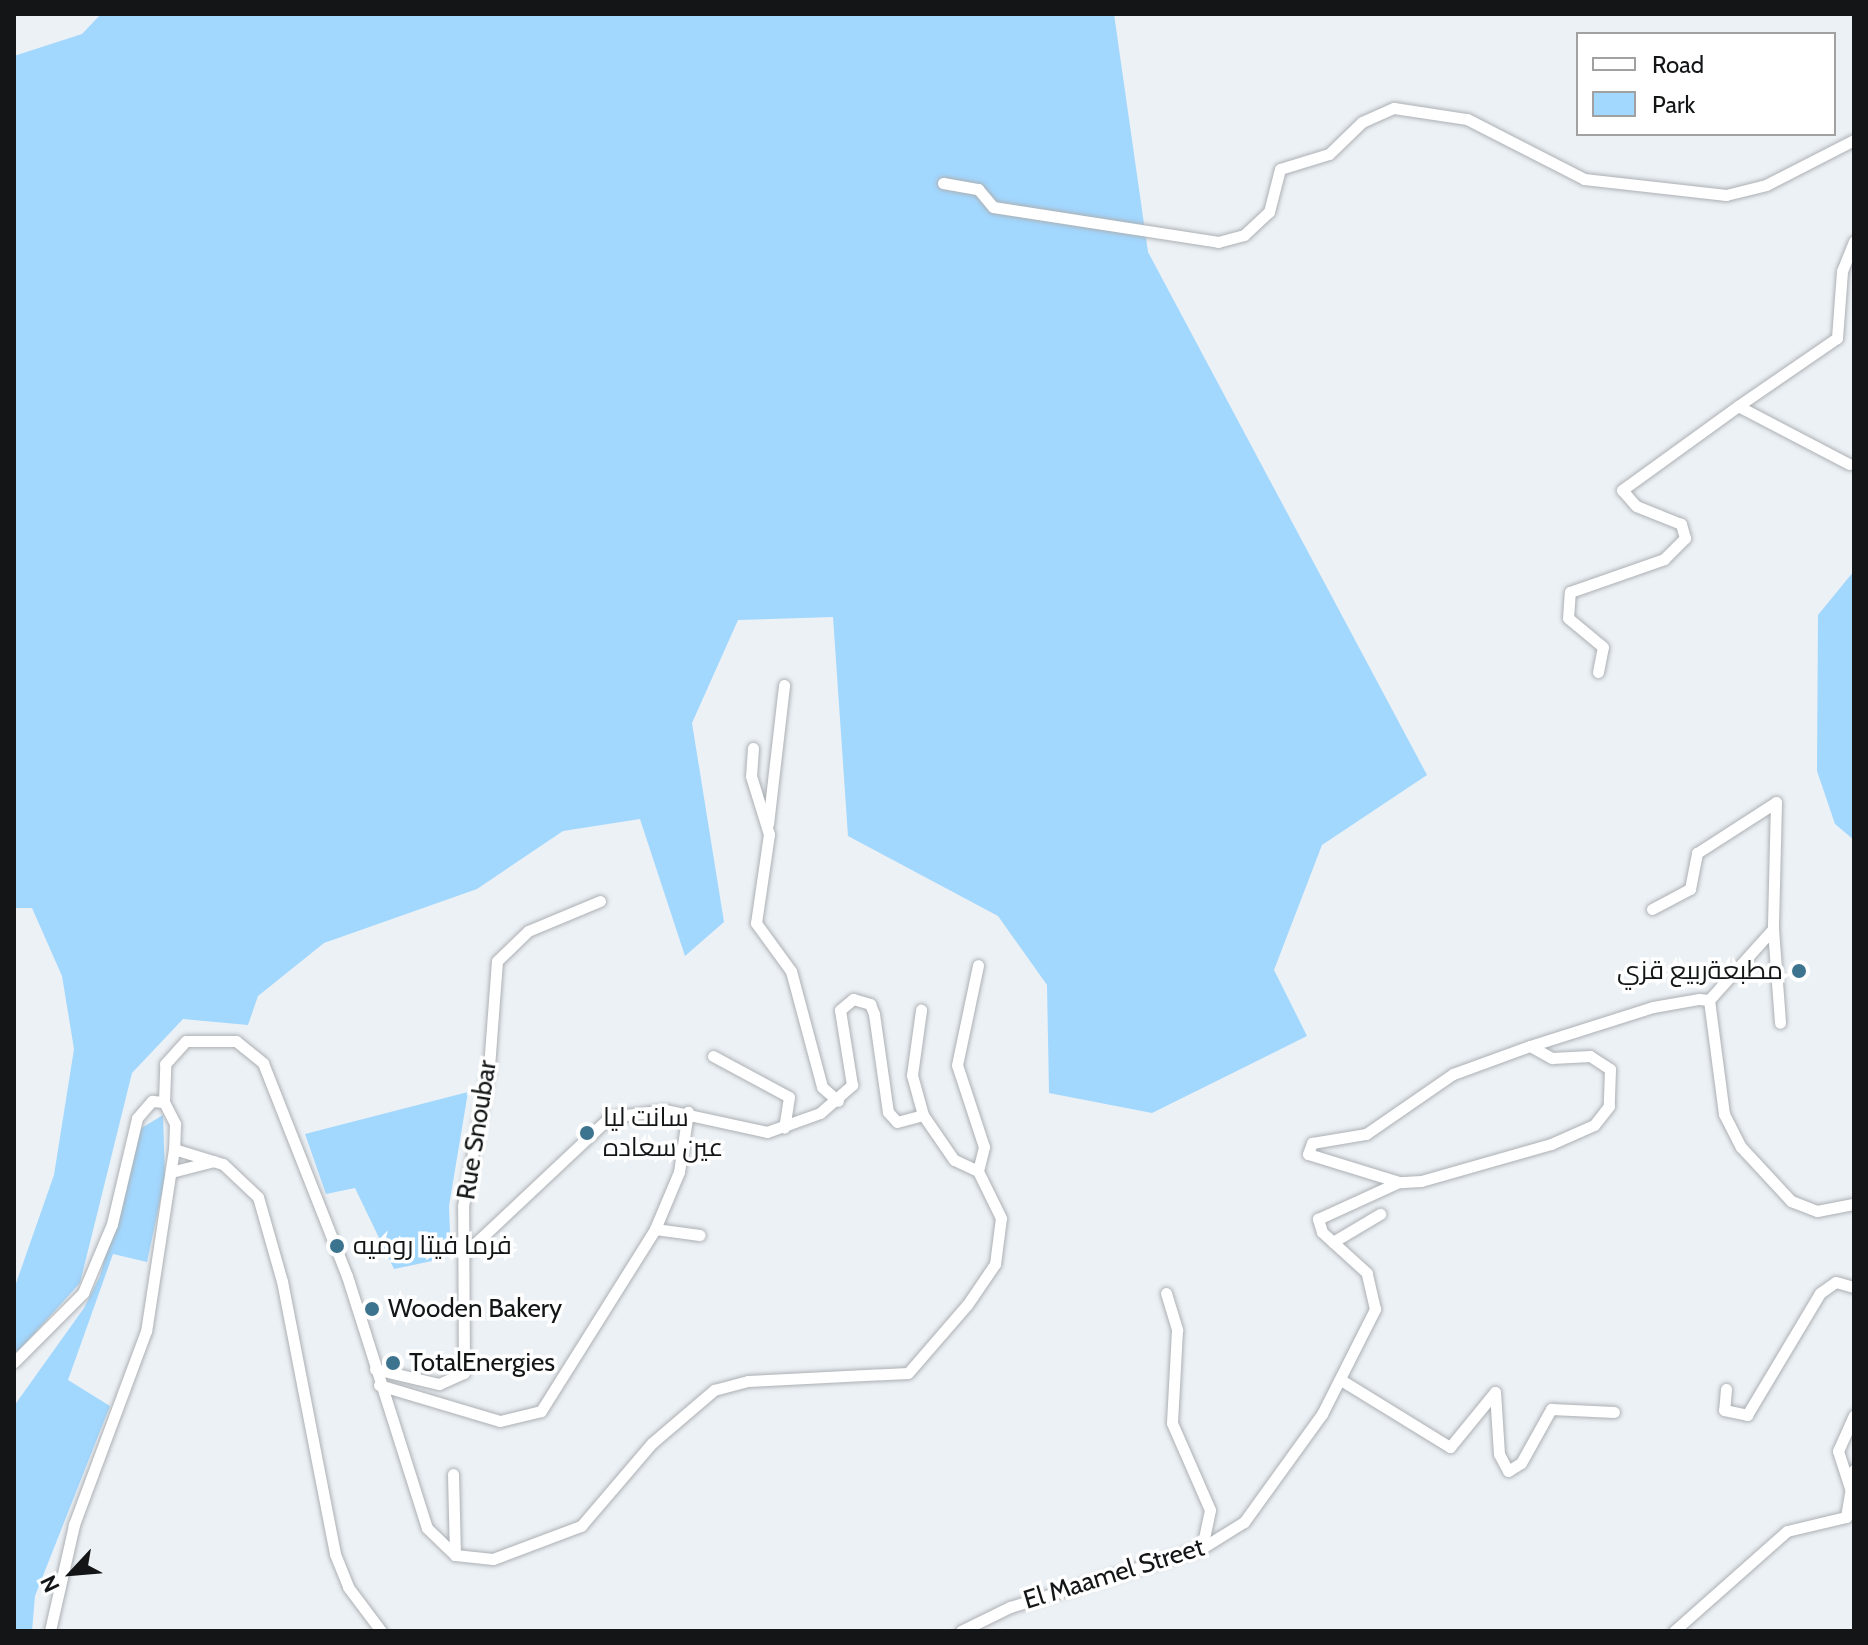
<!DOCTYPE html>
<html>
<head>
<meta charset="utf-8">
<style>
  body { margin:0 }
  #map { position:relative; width:1868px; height:1645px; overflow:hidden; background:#ecf1f5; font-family:Cabin,Cairo,sans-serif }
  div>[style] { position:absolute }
  .green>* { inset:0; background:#a2d7fe }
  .roads { filter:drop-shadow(0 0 2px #acb0b4) drop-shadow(0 0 2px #acb0b4) }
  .minor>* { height:11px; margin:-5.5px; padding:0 5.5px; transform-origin:5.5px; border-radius:5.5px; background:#fff }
  .dots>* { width:22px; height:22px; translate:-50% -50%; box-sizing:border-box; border:4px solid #fff; border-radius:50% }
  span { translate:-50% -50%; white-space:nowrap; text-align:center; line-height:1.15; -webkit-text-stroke:7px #fff; paint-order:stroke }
  .poi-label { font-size:26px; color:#131516 }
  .right { translate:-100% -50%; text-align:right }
  .left { translate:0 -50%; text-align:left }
  .street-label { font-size:26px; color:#131516 }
  .frame { position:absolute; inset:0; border:16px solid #131516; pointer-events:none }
  .legend { position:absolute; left:1576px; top:32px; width:260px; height:104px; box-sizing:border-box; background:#fff; border:2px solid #a1a1a2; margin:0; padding:10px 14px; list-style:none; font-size:24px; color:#131516 }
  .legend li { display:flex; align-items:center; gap:16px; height:40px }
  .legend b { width:40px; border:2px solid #a1a1a2 }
  .north { position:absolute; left:32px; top:1533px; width:80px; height:80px; -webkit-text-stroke:6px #fff; paint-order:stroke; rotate:244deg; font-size:22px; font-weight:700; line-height:32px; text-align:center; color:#131516 }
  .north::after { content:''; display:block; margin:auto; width:28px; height:36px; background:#131516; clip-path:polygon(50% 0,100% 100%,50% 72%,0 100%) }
</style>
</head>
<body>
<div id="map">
  <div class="green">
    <i style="clip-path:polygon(101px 14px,1114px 14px,1148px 252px,1427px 775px,1322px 845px,1274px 970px,1307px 1036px,1152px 1113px,1049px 1093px,1047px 985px,998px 916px,848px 836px,833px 617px,738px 620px,692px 723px,724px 922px,685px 956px,640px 819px,563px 831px,477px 889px,324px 943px,258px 996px,248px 1025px,183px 1019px,132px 1073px,80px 1283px,14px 1356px,14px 1289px,54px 1175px,74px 1049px,62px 976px,32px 908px,14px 908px,14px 56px,82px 34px)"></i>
    <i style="clip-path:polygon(1854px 571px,1854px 840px,1835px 824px,1817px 771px,1818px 615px)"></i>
    <i style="clip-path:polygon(468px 1092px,449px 1206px,451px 1257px,394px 1269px,355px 1188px,326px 1194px,305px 1134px)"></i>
    <i style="clip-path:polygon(163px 1115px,165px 1178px,147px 1262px,113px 1254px,68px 1380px,110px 1406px,35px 1596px,32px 1631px,14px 1631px,14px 1406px,84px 1308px,100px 1276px,140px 1129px)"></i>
  </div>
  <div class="roads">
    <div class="minor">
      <i style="left:943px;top:183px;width:36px;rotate:10deg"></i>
      <i style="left:978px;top:189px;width:23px;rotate:50deg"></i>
      <i style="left:993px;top:207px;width:228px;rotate:8.8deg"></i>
      <i style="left:1218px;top:242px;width:27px;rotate:-15deg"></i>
      <i style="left:1244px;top:235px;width:34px;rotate:-43deg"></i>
      <i style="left:1269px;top:212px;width:44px;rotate:-75.7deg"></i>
      <i style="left:1280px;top:169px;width:51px;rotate:-17deg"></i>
      <i style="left:1329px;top:154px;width:46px;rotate:-44.1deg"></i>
      <i style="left:1362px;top:122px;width:35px;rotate:-24deg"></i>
      <i style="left:1394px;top:108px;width:74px;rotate:8.6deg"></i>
      <i style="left:1467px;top:119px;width:131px;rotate:27.1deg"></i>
      <i style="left:1584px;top:179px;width:143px;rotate:6.4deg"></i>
      <i style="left:1726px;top:195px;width:41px;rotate:-14deg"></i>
      <i style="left:1766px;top:185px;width:99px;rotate:-27.1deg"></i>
      <i style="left:1849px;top:464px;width:125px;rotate:-152.4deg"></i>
      <i style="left:1738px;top:406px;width:120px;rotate:-34.5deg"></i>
      <i style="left:1837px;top:338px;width:67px;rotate:-85.7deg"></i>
      <i style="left:1842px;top:271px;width:32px;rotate:-68deg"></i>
      <i style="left:1598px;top:672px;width:25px;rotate:-79deg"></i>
      <i style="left:1603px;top:647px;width:45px;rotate:-140.4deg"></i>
      <i style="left:1568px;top:618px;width:26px;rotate:-86deg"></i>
      <i style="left:1570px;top:592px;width:100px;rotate:-19.3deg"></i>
      <i style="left:1664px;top:559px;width:30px;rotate:-45deg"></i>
      <i style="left:1685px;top:538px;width:15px;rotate:-106deg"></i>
      <i style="left:1681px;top:524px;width:48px;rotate:-158.2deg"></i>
      <i style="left:1636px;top:506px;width:21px;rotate:-131deg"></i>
      <i style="left:1622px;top:490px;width:143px;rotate:-35.9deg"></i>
      <i style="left:753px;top:748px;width:28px;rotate:94deg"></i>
      <i style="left:751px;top:776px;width:61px;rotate:72.8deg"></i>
      <i style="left:769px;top:834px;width:90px;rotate:98.3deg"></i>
      <i style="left:756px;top:923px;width:59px;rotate:53.9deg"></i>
      <i style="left:791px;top:971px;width:120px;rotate:75deg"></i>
      <i style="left:822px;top:1087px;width:21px;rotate:41deg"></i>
      <i style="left:768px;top:824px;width:140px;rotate:-83.4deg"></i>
      <i style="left:1652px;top:909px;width:43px;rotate:-27.8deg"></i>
      <i style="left:1690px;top:889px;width:37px;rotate:-79deg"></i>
      <i style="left:1697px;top:853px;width:94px;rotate:-32.8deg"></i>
      <i style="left:1776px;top:802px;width:127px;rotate:91.4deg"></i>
      <i style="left:1709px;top:1000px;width:96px;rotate:-48deg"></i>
      <i style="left:1773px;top:929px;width:94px;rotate:85.7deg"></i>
      <i style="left:1530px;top:1046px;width:25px;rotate:29deg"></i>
      <i style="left:1552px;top:1058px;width:38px;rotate:-3deg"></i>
      <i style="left:1590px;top:1056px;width:24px;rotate:33deg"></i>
      <i style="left:1610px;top:1069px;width:37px;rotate:92deg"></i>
      <i style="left:1609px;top:1106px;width:24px;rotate:128deg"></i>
      <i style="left:1594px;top:1125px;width:47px;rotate:156.2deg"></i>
      <i style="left:1551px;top:1144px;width:135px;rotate:164.1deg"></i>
      <i style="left:1421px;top:1181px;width:22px;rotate:177deg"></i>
      <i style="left:1399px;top:1182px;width:95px;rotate:-162.9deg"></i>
      <i style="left:1308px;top:1154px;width:12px;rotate:-70deg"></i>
      <i style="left:1312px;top:1143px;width:55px;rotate:-9.5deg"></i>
      <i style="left:1366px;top:1134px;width:106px;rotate:-34.6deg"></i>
      <i style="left:1453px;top:1074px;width:82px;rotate:-20deg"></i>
      <i style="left:1530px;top:1046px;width:129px;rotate:-17.6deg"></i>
      <i style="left:1653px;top:1007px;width:47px;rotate:-9.9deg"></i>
      <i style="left:1699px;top:999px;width:10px;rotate:6deg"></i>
      <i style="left:1709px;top:1000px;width:115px;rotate:82.5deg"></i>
      <i style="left:1724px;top:1114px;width:37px;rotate:63deg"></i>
      <i style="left:1741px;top:1147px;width:74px;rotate:47.2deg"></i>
      <i style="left:1791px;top:1201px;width:28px;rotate:21deg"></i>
      <i style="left:1817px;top:1211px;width:38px;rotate:-11deg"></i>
      <i style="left:713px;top:1056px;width:86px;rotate:28.3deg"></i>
      <i style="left:789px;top:1097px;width:31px;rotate:99deg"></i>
      <i style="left:164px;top:1102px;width:38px;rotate:-88deg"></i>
      <i style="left:165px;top:1064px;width:31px;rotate:-48deg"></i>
      <i style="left:186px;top:1041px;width:50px"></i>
      <i style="left:236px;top:1041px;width:35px;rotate:39deg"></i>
      <i style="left:263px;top:1063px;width:229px;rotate:68.5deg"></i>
      <i style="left:347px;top:1276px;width:264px;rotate:72.4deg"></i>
      <i style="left:427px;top:1528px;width:39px;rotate:44deg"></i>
      <i style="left:455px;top:1555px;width:38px;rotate:6deg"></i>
      <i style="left:493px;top:1559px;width:94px;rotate:-20.6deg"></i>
      <i style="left:581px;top:1526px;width:109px;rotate:-49.5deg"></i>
      <i style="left:652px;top:1443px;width:82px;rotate:-40.5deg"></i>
      <i style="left:714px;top:1390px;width:35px;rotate:-15deg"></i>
      <i style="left:748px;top:1381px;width:160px;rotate:-2.9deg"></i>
      <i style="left:908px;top:1373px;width:90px;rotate:-49.1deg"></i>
      <i style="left:967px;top:1305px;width:50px;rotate:-55.7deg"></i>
      <i style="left:995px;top:1264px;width:46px;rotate:-82.6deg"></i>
      <i style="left:1001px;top:1218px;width:52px;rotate:-116.1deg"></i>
      <i style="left:978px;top:1171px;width:26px;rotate:-155deg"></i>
      <i style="left:954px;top:1160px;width:55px;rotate:-124.6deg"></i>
      <i style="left:923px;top:1115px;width:41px;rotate:-105.4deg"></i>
      <i style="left:912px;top:1075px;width:66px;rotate:-82.1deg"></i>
      <i style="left:174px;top:1149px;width:51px;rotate:17deg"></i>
      <i style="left:223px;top:1164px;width:48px;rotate:43.3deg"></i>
      <i style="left:258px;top:1197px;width:87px;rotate:74.1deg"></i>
      <i style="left:282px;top:1281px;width:278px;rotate:79deg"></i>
      <i style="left:335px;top:1554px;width:35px;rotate:68deg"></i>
      <i style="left:348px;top:1587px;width:55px;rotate:53.1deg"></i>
      <i style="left:978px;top:1171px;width:25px;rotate:-76deg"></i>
      <i style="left:984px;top:1147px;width:86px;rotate:-108.2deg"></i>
      <i style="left:957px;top:1065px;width:102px;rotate:-78.1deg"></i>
      <i style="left:171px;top:1172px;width:44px;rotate:-14.3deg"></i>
      <i style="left:655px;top:1229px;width:45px;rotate:7.6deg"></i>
      <i style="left:1333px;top:1242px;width:55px;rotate:-30.8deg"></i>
      <i style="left:464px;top:1254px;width:200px;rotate:-43.2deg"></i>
      <i style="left:610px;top:1117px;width:56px;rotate:-7.1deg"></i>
      <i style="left:666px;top:1110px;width:103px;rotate:12.3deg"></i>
      <i style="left:767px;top:1132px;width:56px;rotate:-19.7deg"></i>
      <i style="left:820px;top:1113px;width:43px;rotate:-41.2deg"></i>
      <i style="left:852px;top:1085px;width:76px;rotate:-99.1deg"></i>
      <i style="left:840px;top:1010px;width:17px;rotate:-40deg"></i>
      <i style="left:853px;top:999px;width:18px;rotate:16deg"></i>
      <i style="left:870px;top:1004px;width:11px;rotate:68deg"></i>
      <i style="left:874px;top:1014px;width:99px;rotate:81.9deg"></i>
      <i style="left:888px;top:1112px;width:13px;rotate:48deg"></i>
      <i style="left:897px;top:1122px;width:27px;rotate:-15deg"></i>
      <i style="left:1166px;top:1293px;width:39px;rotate:73deg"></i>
      <i style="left:1177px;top:1330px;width:93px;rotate:93.1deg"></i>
      <i style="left:1172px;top:1423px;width:95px;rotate:66.4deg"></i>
      <i style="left:1210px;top:1510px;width:39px;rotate:102deg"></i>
      <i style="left:14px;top:1362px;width:98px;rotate:-45deg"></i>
      <i style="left:83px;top:1293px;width:75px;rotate:-67.2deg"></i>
      <i style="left:112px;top:1224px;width:109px;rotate:-76.7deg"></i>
      <i style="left:137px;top:1118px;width:23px;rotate:-49deg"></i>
      <i style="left:152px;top:1101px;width:12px;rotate:5deg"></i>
      <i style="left:164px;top:1102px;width:25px;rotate:63deg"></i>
      <i style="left:175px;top:1124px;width:25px;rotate:92deg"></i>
      <i style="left:174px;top:1149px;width:184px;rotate:98.7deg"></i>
      <i style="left:146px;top:1331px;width:207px;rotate:110.4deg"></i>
      <i style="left:74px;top:1525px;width:109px;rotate:102.8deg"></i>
      <i style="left:375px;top:1369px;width:66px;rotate:13.2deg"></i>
      <i style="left:439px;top:1384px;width:27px;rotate:-24deg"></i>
      <i style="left:464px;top:1373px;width:167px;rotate:-90.3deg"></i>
      <i style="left:463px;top:1206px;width:141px;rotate:-79.4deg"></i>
      <i style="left:489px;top:1067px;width:106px;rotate:-85.7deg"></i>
      <i style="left:497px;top:961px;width:43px;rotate:-44.1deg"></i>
      <i style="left:528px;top:931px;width:78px;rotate:-22.6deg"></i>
      <i style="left:1341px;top:1380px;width:128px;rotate:31.6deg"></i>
      <i style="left:1450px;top:1447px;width:71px;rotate:-50.7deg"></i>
      <i style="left:1495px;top:1392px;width:62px;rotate:86.3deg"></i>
      <i style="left:1499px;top:1454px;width:19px;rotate:62deg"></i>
      <i style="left:1508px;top:1471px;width:15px;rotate:-32deg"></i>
      <i style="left:1521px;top:1463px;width:62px;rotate:-60.9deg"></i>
      <i style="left:1551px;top:1409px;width:63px;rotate:2.7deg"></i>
      <i style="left:379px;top:1385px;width:126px;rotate:16.6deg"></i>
      <i style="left:500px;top:1421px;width:42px;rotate:-13.7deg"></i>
      <i style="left:541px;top:1411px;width:215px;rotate:-57.9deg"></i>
      <i style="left:655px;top:1229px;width:62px;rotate:-67.2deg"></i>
      <i style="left:679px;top:1172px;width:61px;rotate:-81.5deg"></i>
      <i style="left:1726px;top:1389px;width:21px;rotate:95deg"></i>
      <i style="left:1724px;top:1410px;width:24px;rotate:12deg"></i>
      <i style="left:1747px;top:1415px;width:142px;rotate:-59.1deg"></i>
      <i style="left:1820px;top:1293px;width:19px;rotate:-35deg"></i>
      <i style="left:1836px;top:1282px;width:19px;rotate:16deg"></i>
      <i style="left:453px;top:1474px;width:81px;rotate:88.6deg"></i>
      <i style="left:1850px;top:1488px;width:39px;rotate:-108deg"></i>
      <i style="left:1838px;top:1451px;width:39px;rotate:-66deg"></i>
      <i style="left:961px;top:1631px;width:55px;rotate:-26.1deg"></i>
      <i style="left:1010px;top:1607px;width:201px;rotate:-17.1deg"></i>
      <i style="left:1202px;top:1548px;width:49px;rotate:-31.8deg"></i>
      <i style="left:1244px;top:1522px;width:133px;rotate:-54.2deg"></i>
      <i style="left:1322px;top:1414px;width:118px;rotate:-63.2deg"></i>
      <i style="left:1375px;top:1309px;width:37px;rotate:-103deg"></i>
      <i style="left:1367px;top:1273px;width:61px;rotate:-137.7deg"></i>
      <i style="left:1322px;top:1232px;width:14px;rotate:-107deg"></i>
      <i style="left:1318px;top:1219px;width:89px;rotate:-24.6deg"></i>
      <i style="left:1674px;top:1631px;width:151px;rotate:-41.5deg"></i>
      <i style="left:1787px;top:1531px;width:61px;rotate:-13.3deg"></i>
      <i style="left:1846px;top:1517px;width:48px;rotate:-80.3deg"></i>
    </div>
  </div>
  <div class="dots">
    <i style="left:1799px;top:971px;background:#3c738e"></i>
    <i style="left:587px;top:1133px;background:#3c738e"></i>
    <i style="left:337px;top:1246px;background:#3c738e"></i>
    <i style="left:372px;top:1309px;background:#3c738e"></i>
    <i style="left:393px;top:1363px;background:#3c738e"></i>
  </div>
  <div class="poi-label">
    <span class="right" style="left:1783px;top:971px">مطبعةربيع قزي</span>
    <span class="left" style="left:603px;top:1133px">سانت ليا<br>عين سعاده</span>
    <span class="left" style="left:353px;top:1246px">فرما فيتا روميه</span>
    <span class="left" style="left:388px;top:1309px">Wooden Bakery</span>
    <span class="left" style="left:409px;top:1363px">TotalEnergies</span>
  </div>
  <div class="street-label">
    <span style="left:477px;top:1130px;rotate:-81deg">Rue Snoubar</span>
    <span style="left:1114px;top:1574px;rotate:-17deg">El Maamel Street</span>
  </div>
  <div class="frame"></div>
  <ul class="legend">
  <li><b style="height:10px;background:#fff"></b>Road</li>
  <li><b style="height:22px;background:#a2d7fe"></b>Park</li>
  </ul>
  <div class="north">N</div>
</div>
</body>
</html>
